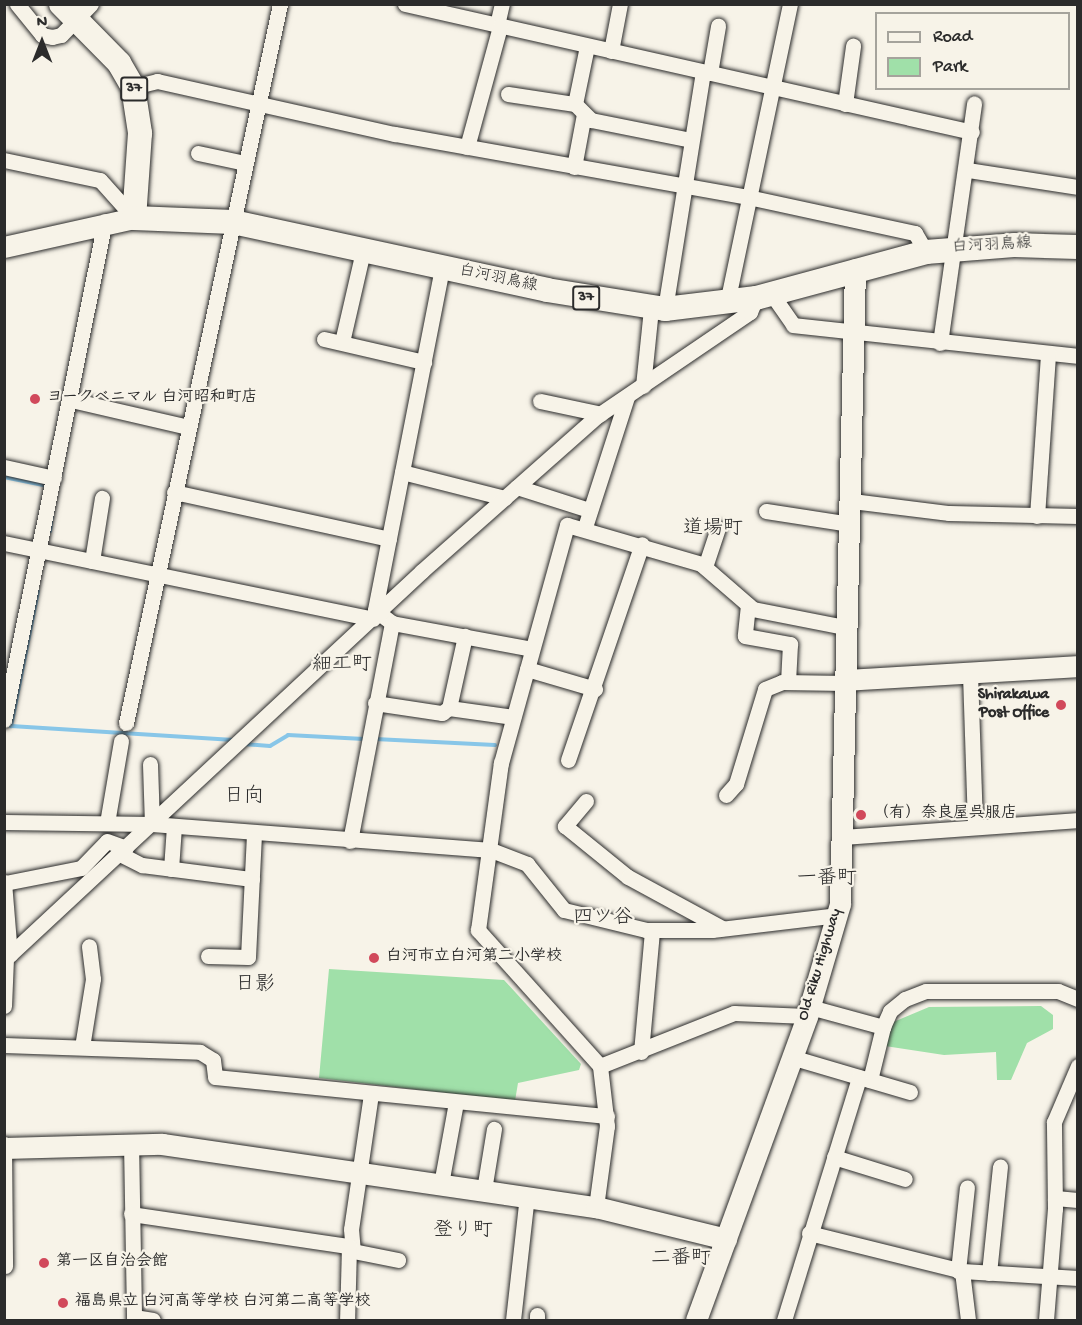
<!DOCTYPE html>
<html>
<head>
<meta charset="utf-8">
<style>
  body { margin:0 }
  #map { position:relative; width:1082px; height:1325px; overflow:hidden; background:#f7f3e8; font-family:"Gochi Hand","Klee One",sans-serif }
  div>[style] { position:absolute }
  .green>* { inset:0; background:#a0e0a9 }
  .stream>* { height:4px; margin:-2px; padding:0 2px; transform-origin:2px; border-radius:2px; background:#88c6e8 }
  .roads { filter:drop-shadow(0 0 2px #2b2b2b) drop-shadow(0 0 2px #2b2b2b) }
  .street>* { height:15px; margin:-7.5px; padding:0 7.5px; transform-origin:7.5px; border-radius:7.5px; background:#f7f3e8 }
  .secondary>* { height:21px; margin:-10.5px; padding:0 10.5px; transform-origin:10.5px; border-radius:10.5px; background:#f7f3e8 }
  .primary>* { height:24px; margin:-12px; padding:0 12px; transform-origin:12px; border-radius:12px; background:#f7f3e8 }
  .dots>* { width:16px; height:16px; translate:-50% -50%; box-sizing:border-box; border:3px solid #f7f3e8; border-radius:50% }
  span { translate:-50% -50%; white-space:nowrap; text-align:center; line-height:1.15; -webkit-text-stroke:4.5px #f7f3e8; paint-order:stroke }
  .shield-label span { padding:2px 4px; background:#f7f3e8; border:2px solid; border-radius:4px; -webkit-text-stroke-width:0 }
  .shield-label { font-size:15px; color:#2b2b2b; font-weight:700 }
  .street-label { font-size:16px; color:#2b2b2b }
  .poi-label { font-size:16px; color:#2b2b2b; font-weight:700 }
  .left { translate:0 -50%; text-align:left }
  .right { translate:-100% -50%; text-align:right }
  .quarter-label { font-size:20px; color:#2b2b2b }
  .frame { position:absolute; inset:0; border:6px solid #2b2b2b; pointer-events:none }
  .legend { position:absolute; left:875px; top:12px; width:195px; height:78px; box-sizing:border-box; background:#f7f3e8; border:2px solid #a5a39c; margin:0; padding:8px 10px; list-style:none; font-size:18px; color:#2b2b2b }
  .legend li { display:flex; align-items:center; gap:12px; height:30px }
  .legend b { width:30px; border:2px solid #a5a39c }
  .north { position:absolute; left:12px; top:12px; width:60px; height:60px; -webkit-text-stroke:4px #f7f3e8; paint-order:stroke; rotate:0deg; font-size:16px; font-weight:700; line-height:24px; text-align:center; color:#2b2b2b }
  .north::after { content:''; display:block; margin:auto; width:21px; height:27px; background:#2b2b2b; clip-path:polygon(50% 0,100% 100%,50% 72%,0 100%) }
</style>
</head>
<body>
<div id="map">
  <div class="green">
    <i style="clip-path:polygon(329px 969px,504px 980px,581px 1064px,579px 1070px,518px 1083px,515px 1101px,319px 1078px)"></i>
    <i style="clip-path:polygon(1041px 1006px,1053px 1015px,1053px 1029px,1027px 1043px,1011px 1080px,997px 1080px,996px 1052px,944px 1055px,885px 1046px,891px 1023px,929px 1007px)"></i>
  </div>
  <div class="stream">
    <i style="left:4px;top:477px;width:45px;rotate:11.6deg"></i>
    <i style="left:50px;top:531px;width:43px;rotate:-83.4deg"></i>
    <i style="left:38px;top:591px;width:138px;rotate:101.3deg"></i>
    <i style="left:11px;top:726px;width:223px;rotate:3.6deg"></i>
    <i style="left:375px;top:739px;width:120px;rotate:2.9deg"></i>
    <i style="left:243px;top:744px;width:27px;rotate:4deg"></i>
    <i style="left:270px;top:746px;width:21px;rotate:-31deg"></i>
    <i style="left:288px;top:735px;width:76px;rotate:3deg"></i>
  </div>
  <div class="roads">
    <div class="street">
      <i style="left:17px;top:4px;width:40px;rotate:51deg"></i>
      <i style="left:42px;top:35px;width:10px;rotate:11deg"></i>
      <i style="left:52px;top:37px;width:9px;rotate:-13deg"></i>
      <i style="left:61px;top:35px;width:43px;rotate:-45.9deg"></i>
      <i style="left:405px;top:4px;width:581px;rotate:12.72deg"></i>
      <i style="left:497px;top:25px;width:22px;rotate:-77deg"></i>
      <i style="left:611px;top:51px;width:48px;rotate:-79.2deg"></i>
      <i style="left:710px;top:73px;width:48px;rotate:-80.3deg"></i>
      <i style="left:133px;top:87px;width:25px;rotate:-14deg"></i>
      <i style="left:157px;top:81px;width:244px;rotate:12.6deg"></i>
      <i style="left:395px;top:134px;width:359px;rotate:10.1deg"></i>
      <i style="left:748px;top:197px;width:171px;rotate:12.2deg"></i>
      <i style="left:915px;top:233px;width:22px;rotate:60deg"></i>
      <i style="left:508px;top:94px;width:68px;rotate:8.5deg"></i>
      <i style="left:575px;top:104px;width:23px;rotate:45deg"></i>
      <i style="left:591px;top:120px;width:102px;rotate:11.3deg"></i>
      <i style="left:575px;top:104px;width:59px;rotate:-78.3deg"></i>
      <i style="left:845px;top:104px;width:59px;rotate:-82.1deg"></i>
      <i style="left:467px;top:147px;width:125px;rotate:-74.7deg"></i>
      <i style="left:198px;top:153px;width:48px;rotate:12deg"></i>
      <i style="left:4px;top:160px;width:98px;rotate:11.8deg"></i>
      <i style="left:100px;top:180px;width:51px;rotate:48.2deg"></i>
      <i style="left:574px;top:167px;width:54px;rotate:-79.3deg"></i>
      <i style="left:968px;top:170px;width:111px;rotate:8.8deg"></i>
      <i style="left:442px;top:268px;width:349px;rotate:101.1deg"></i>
      <i style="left:375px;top:610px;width:21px;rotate:37deg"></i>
      <i style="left:392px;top:623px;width:142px;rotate:10.5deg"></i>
      <i style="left:771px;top:293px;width:39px;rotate:55deg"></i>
      <i style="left:793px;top:325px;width:287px;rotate:6.2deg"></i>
      <i style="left:727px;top:303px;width:306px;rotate:-78.1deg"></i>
      <i style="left:665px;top:309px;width:240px;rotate:-80.9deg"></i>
      <i style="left:324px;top:339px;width:103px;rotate:13deg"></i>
      <i style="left:342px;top:342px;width:93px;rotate:-77deg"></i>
      <i style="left:940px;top:343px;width:242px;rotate:-81.9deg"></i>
      <i style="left:643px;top:386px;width:78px;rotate:-84.1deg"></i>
      <i style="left:71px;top:400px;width:120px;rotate:13deg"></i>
      <i style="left:540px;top:401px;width:62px;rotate:12deg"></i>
      <i style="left:4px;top:467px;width:51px;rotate:12.4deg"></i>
      <i style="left:402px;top:472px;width:106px;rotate:14.2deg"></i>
      <i style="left:517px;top:487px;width:76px;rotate:17.7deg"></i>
      <i style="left:174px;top:492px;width:220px;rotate:12.3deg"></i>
      <i style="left:852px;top:501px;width:98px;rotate:7.1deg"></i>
      <i style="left:949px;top:513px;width:129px;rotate:1.3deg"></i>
      <i style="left:766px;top:511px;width:85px;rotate:8.8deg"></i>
      <i style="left:1037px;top:516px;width:163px;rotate:-86.1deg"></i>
      <i style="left:585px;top:527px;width:137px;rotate:-72.1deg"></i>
      <i style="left:4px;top:543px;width:377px;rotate:11.6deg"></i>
      <i style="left:92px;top:561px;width:64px;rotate:-81deg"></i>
      <i style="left:705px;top:567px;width:41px;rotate:-71.6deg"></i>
      <i style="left:748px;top:605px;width:31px;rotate:96deg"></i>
      <i style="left:745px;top:636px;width:46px;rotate:10.1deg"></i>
      <i style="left:790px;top:644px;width:38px;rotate:93deg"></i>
      <i style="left:527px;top:669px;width:71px;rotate:16.4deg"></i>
      <i style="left:970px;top:674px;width:153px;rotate:88.1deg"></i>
      <i style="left:375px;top:703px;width:68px;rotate:8.5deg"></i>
      <i style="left:442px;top:713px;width:9px;rotate:-36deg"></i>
      <i style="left:449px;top:708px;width:74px;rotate:-77.5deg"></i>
      <i style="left:449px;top:708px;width:65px;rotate:8deg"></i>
      <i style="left:4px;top:720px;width:509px;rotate:-78.56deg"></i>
      <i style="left:126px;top:723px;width:735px;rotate:-77.91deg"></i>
      <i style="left:568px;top:760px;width:228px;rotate:-71.1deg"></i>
      <i style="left:150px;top:764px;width:60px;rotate:88.1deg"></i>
      <i style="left:726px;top:795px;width:15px;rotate:-48deg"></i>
      <i style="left:736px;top:784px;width:99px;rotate:-73deg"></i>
      <i style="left:765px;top:689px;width:18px;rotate:-22deg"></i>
      <i style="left:782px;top:682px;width:63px;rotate:0.9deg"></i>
      <i style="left:586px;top:801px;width:33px;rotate:130deg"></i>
      <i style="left:565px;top:826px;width:81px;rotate:39deg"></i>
      <i style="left:628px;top:877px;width:107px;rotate:28.5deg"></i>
      <i style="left:4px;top:822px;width:148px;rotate:0.8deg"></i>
      <i style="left:152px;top:824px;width:340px;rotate:4.4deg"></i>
      <i style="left:491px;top:850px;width:39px;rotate:21deg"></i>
      <i style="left:527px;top:864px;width:59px;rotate:51.2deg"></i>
      <i style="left:564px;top:910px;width:84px;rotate:13.7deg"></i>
      <i style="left:646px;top:930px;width:66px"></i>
      <i style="left:712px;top:930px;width:127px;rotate:-6.8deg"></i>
      <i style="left:107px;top:823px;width:83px;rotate:-80.3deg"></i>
      <i style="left:843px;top:837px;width:236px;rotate:-4.1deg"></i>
      <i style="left:350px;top:841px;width:222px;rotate:-79.1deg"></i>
      <i style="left:120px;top:854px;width:25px;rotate:27deg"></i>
      <i style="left:142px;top:865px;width:111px;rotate:7.3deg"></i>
      <i style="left:171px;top:869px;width:43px;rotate:-86deg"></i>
      <i style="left:4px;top:882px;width:73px;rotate:85.3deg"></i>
      <i style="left:5px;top:883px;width:77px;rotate:-11.2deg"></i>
      <i style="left:81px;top:868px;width:37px;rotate:-46deg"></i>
      <i style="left:107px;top:841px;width:20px;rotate:20deg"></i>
      <i style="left:208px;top:956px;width:40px;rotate:1.4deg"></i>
      <i style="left:248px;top:957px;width:122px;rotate:-87.2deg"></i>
      <i style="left:4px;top:960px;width:571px;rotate:-42.94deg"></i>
      <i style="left:422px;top:571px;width:234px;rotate:-41.5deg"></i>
      <i style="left:597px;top:416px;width:185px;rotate:-34.2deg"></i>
      <i style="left:750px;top:312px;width:15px;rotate:-67deg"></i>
      <i style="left:4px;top:1006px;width:47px;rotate:-87.6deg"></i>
      <i style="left:810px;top:1007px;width:76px;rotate:15.3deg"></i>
      <i style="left:4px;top:1045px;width:196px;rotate:2deg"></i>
      <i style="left:200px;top:1052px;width:15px;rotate:32deg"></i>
      <i style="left:213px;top:1060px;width:17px;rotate:83deg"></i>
      <i style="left:215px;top:1077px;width:394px;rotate:5.7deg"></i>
      <i style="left:82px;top:1047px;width:69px;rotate:-80.8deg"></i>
      <i style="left:93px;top:979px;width:33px;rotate:-97deg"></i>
      <i style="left:641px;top:1052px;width:121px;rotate:-84.8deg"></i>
      <i style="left:791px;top:1057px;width:124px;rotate:16.4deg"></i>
      <i style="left:600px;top:1066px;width:144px;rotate:-21.6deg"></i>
      <i style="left:734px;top:1013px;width:73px;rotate:2.4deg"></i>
      <i style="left:870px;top:1080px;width:55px;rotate:-76.2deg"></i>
      <i style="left:883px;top:1027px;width:17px;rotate:-66deg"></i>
      <i style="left:890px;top:1011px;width:19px;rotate:-39deg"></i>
      <i style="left:905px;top:999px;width:22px;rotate:-21deg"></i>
      <i style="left:926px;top:991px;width:132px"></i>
      <i style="left:1058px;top:991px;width:22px;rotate:22deg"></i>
      <i style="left:371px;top:1094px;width:136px;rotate:98.4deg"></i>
      <i style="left:351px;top:1229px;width:22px;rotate:85deg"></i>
      <i style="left:353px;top:1251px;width:46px;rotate:11.3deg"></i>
      <i style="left:131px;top:1142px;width:178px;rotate:89deg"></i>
      <i style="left:4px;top:1144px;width:122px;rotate:89.5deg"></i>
      <i style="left:834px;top:1157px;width:74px;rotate:17.2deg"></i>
      <i style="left:441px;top:1184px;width:83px;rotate:-79.6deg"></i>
      <i style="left:484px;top:1190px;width:62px;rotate:-80.7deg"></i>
      <i style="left:1055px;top:1198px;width:23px;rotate:5deg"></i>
      <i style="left:596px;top:1207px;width:82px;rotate:-82.3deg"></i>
      <i style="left:607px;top:1126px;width:60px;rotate:-96.7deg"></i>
      <i style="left:600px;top:1066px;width:183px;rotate:-131.9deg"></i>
      <i style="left:478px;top:930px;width:169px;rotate:-82.2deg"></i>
      <i style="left:501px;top:763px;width:247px;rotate:-74.5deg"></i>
      <i style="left:567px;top:525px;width:140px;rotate:16.2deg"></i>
      <i style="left:701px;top:564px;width:69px;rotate:40.9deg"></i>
      <i style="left:753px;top:609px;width:94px;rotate:11.1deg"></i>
      <i style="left:131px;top:1214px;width:220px;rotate:8.4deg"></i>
      <i style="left:349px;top:1246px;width:74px;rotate:91.5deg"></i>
      <i style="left:809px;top:1233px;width:158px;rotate:13.9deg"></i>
      <i style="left:962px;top:1271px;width:116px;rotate:3.5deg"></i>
      <i style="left:958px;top:1271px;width:84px;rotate:-83.9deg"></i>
      <i style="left:962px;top:1271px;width:49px;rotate:83deg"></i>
      <i style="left:989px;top:1273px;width:107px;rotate:-84.1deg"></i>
      <i style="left:134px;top:1317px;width:19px;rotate:9deg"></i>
      <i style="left:513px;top:1320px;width:125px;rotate:-83.6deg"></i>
      <i style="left:537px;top:1320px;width:5px;rotate:-90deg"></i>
      <i style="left:784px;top:1320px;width:254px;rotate:-72.8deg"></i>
      <i style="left:1046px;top:1320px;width:111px;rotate:-85.4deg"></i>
      <i style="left:1055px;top:1209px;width:87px;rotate:-90.7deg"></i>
      <i style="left:1054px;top:1122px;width:61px;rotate:-66.8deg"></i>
    </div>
    <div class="secondary">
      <i style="left:4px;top:247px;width:133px;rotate:-12.6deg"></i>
      <i style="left:845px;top:680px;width:233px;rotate:-3.4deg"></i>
      <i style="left:4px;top:1148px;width:158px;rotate:-1.5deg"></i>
      <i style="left:162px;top:1144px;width:439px;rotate:8.3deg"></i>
      <i style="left:596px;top:1207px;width:134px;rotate:13.8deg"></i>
      <i style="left:696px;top:1320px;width:324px;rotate:-69.9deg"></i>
      <i style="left:807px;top:1016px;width:117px;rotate:-73.6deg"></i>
      <i style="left:840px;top:904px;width:635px;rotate:-88.65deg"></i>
    </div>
    <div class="primary">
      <i style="left:61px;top:4px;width:83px;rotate:45.5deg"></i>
      <i style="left:119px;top:63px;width:28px;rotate:60deg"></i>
      <i style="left:133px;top:87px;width:47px;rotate:81.3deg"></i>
      <i style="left:140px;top:133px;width:85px;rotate:94deg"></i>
      <i style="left:134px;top:218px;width:99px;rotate:2.3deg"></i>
      <i style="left:233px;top:222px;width:321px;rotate:12.2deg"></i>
      <i style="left:547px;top:290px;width:120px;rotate:9.1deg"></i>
      <i style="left:665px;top:309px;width:92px;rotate:-6.9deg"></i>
      <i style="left:756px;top:298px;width:176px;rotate:-15.1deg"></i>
      <i style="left:926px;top:252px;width:88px;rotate:-4.5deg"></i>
      <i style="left:1014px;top:245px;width:64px;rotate:1.8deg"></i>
    </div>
  </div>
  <div class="dots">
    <i style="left:35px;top:399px;background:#d1495b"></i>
    <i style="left:1061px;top:705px;background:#d1495b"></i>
    <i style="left:861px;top:815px;background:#d1495b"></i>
    <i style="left:374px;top:958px;background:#d1495b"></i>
    <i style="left:44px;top:1263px;background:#d1495b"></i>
    <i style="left:63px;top:1303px;background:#d1495b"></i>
  </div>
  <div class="shield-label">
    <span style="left:134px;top:89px">37</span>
    <span style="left:586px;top:298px">37</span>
  </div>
  <div class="street-label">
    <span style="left:992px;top:247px;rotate:-3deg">白河羽鳥線</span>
    <span style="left:498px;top:280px;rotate:12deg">白河羽鳥線</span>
    <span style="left:821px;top:965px;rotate:-73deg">Old Riku Highway</span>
  </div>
  <div class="poi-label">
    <span class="left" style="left:47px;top:399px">ヨークベニマル 白河昭和町店</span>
    <span class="right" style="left:1049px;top:705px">Shirakawa<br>Post Office</span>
    <span class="left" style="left:873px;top:815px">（有）奈良屋呉服店</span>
    <span class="left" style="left:386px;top:958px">白河市立白河第二小学校</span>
    <span class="left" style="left:56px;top:1263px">第一区自治会館</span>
    <span class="left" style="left:75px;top:1303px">福島県立 白河高等学校 白河第二高等学校</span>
  </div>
  <div class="quarter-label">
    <span style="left:713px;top:529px">道場町</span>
    <span style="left:342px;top:665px">細工町</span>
    <span style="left:244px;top:797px">日向</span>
    <span style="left:827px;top:879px">一番町</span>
    <span style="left:603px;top:918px">四ツ谷</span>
    <span style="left:255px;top:985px">日影</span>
    <span style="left:463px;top:1231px">登り町</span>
    <span style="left:681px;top:1259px">二番町</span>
  </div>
  <div class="frame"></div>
  <ul class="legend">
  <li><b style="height:8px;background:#f7f3e8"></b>Road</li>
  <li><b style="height:16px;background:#a0e0a9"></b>Park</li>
  </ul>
  <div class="north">N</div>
</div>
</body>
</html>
